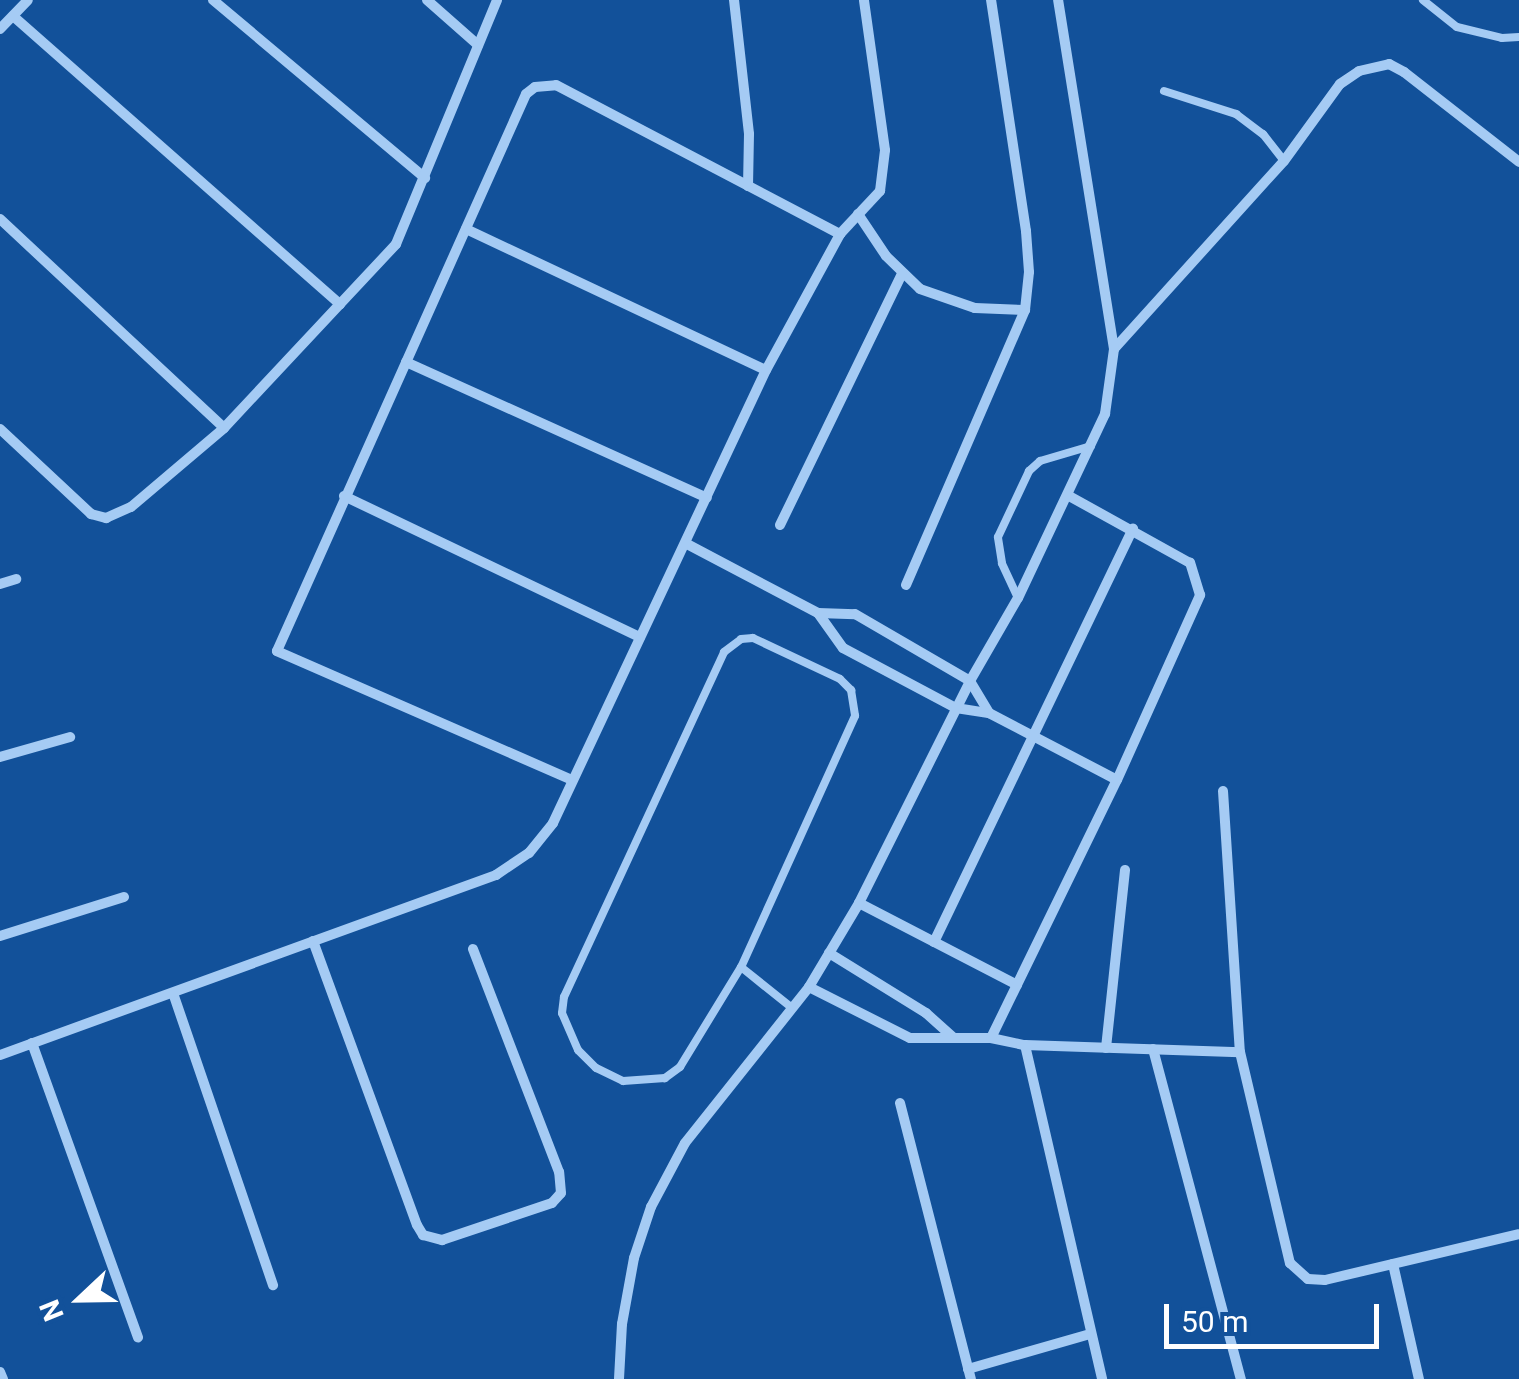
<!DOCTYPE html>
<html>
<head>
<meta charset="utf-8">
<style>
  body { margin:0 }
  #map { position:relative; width:1519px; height:1379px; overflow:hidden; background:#12519a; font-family:Roboto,sans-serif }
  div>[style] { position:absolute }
  .lane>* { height:8px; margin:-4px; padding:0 4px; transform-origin:4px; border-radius:4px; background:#a5cbf4 }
  .street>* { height:10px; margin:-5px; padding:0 5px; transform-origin:5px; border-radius:5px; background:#a5cbf4 }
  span { translate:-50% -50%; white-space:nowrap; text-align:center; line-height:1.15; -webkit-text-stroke:8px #12519a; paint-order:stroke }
  .north { position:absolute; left:30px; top:1249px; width:100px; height:100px; -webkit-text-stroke:8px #12519a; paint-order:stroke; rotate:248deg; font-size:28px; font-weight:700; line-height:40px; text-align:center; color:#fff }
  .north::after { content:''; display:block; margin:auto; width:35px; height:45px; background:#fff; clip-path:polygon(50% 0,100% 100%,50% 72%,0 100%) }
  .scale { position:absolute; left:1164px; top:1304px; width:215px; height:45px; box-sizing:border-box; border:5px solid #fff; border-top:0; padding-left:12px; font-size:30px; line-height:35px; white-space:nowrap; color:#fff; -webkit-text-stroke:8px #12519a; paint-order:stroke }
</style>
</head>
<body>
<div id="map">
  <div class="lane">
    <i style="left:1423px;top:0;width:43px;rotate:38.5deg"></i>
    <i style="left:1457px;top:27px;width:46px;rotate:13.7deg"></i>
    <i style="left:1502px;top:38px;width:17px;rotate:-3deg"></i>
    <i style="left:1164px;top:91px;width:76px;rotate:17.7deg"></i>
    <i style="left:1236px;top:114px;width:34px;rotate:37deg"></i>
    <i style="left:1263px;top:134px;width:34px;rotate:52deg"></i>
    <i style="left:1018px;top:598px;width:38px;rotate:-115deg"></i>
    <i style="left:1002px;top:563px;width:26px;rotate:-99deg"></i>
    <i style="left:998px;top:537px;width:73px;rotate:-64.8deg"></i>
    <i style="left:1029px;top:471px;width:15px;rotate:-42deg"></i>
    <i style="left:1040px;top:461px;width:53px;rotate:-16.4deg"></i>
    <i style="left:753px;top:638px;width:96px;rotate:25.2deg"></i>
    <i style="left:840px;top:679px;width:16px;rotate:45deg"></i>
    <i style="left:851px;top:690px;width:26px;rotate:81deg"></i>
    <i style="left:855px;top:716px;width:276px;rotate:114.4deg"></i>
    <i style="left:741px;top:967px;width:117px;rotate:121.4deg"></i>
    <i style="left:680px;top:1067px;width:19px;rotate:144deg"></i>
    <i style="left:665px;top:1078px;width:42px;rotate:175.9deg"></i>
    <i style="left:623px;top:1081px;width:30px;rotate:-154deg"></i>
    <i style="left:596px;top:1068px;width:25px;rotate:-135deg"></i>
    <i style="left:578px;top:1050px;width:40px;rotate:-113.4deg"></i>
    <i style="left:562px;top:1013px;width:16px;rotate:-83deg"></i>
    <i style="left:564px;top:997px;width:380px;rotate:-65.1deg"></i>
    <i style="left:724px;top:652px;width:21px;rotate:-37deg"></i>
    <i style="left:741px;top:639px;width:12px;rotate:-5deg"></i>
    <i style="left:741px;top:967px;width:65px;rotate:38.8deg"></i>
  </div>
  <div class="street">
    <i style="left:213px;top:0;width:277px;rotate:40deg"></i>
    <i style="left:427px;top:0;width:68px;rotate:41.4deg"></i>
    <i style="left:734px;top:0;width:135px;rotate:83.6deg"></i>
    <i style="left:749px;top:134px;width:52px;rotate:91.1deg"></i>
    <i style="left:13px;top:16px;width:436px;rotate:41.4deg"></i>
    <i style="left:0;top:29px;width:40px;rotate:-46deg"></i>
    <i style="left:858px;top:214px;width:50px;rotate:56.3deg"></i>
    <i style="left:886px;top:256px;width:47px;rotate:44.1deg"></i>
    <i style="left:920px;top:289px;width:58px;rotate:19.1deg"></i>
    <i style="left:975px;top:308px;width:50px;rotate:2.3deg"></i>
    <i style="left:0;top:219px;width:306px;rotate:43deg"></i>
    <i style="left:466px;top:229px;width:331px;rotate:25.2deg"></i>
    <i style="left:1114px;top:349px;width:253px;rotate:-47.9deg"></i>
    <i style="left:1284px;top:161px;width:95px;rotate:-54deg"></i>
    <i style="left:1340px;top:84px;width:23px;rotate:-34deg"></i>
    <i style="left:1359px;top:71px;width:31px;rotate:-13deg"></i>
    <i style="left:1389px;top:64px;width:17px;rotate:28deg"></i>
    <i style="left:1404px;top:72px;width:146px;rotate:38deg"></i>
    <i style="left:406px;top:362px;width:330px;rotate:24.3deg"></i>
    <i style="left:0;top:429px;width:125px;rotate:43deg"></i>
    <i style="left:91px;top:514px;width:16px;rotate:15deg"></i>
    <i style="left:106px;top:518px;width:27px;rotate:-24deg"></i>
    <i style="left:131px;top:507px;width:122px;rotate:-40.3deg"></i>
    <i style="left:224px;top:428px;width:252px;rotate:-46.9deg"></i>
    <i style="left:396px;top:244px;width:264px;rotate:-67.5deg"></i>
    <i style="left:344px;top:496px;width:328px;rotate:25.5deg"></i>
    <i style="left:780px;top:525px;width:279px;rotate:-64.1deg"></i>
    <i style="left:687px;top:544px;width:148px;rotate:27.8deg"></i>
    <i style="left:818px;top:613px;width:37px;rotate:2deg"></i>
    <i style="left:855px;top:614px;width:133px;rotate:30.2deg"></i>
    <i style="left:970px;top:681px;width:37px;rotate:59deg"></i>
    <i style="left:0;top:584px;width:17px;rotate:-17deg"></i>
    <i style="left:906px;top:585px;width:300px;rotate:-66.6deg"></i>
    <i style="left:1025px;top:310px;width:38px;rotate:-84deg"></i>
    <i style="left:1029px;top:272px;width:41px;rotate:-94.2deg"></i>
    <i style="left:1026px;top:231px;width:234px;rotate:-98.6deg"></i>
    <i style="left:818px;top:613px;width:43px;rotate:54.5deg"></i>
    <i style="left:843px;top:648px;width:128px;rotate:28deg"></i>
    <i style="left:956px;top:708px;width:33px;rotate:9deg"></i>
    <i style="left:989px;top:713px;width:144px;rotate:27.6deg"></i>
    <i style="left:0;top:757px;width:73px;rotate:-15.9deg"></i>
    <i style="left:572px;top:780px;width:322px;rotate:-156.4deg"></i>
    <i style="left:277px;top:651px;width:610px;rotate:-65.91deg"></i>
    <i style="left:526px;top:94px;width:11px;rotate:-38deg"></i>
    <i style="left:535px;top:87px;width:21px;rotate:-5deg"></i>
    <i style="left:556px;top:85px;width:321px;rotate:27.7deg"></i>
    <i style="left:1223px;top:791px;width:262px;rotate:86.3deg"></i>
    <i style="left:1240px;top:1052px;width:217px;rotate:76.7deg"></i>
    <i style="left:1290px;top:1263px;width:24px;rotate:42deg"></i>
    <i style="left:1308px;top:1279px;width:17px;rotate:3deg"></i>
    <i style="left:1325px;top:1280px;width:199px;rotate:-13.3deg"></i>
    <i style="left:859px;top:903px;width:178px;rotate:27.4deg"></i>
    <i style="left:0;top:936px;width:130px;rotate:-17.5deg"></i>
    <i style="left:313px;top:941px;width:302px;rotate:69.9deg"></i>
    <i style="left:417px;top:1225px;width:12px;rotate:59deg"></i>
    <i style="left:423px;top:1235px;width:20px;rotate:15deg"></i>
    <i style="left:442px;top:1240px;width:116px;rotate:-18.6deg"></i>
    <i style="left:552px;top:1203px;width:13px;rotate:-48deg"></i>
    <i style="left:561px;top:1193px;width:21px;rotate:-95deg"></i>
    <i style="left:559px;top:1172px;width:239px;rotate:-111.1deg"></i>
    <i style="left:934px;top:942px;width:459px;rotate:-64.3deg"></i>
    <i style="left:829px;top:953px;width:114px;rotate:31.7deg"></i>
    <i style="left:926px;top:1013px;width:36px;rotate:42deg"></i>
    <i style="left:809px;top:987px;width:113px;rotate:26.8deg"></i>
    <i style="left:910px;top:1038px;width:81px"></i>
    <i style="left:991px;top:1038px;width:35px;rotate:12deg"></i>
    <i style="left:1025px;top:1045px;width:215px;rotate:1.9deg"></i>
    <i style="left:173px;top:993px;width:309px;rotate:71.1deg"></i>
    <i style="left:991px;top:1038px;width:287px;rotate:-64deg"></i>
    <i style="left:1117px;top:780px;width:203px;rotate:-65.8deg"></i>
    <i style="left:1200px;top:595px;width:34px;rotate:-107deg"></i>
    <i style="left:1190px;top:563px;width:138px;rotate:-151deg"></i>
    <i style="left:32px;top:1043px;width:313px;rotate:70.2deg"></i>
    <i style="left:1025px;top:1045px;width:343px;rotate:77deg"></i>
    <i style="left:1106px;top:1048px;width:179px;rotate:-83.9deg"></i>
    <i style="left:1153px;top:1049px;width:342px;rotate:75.1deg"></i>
    <i style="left:0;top:1055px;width:528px;rotate:-19.95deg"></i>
    <i style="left:496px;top:875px;width:40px;rotate:-34deg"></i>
    <i style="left:529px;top:853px;width:38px;rotate:-51deg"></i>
    <i style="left:553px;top:823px;width:501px;rotate:-64.82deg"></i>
    <i style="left:766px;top:370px;width:155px;rotate:-61.4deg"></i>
    <i style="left:840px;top:234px;width:59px;rotate:-47.1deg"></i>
    <i style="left:880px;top:191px;width:41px;rotate:-83deg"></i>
    <i style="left:885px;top:150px;width:151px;rotate:-98deg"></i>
    <i style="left:900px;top:1103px;width:285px;rotate:75.6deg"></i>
    <i style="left:1393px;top:1264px;width:118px;rotate:77.3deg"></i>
    <i style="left:968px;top:1369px;width:127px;rotate:-16deg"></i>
    <i style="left:0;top:1372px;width:8px;rotate:67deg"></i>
    <i style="left:619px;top:1379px;width:55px;rotate:-86.9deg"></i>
    <i style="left:622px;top:1324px;width:67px;rotate:-79.7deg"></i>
    <i style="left:634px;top:1258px;width:54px;rotate:-71.6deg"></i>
    <i style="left:651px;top:1207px;width:72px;rotate:-62deg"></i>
    <i style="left:685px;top:1143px;width:199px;rotate:-51.5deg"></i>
    <i style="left:809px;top:987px;width:98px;rotate:-59.2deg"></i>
    <i style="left:859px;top:903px;width:248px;rotate:-63.4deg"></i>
    <i style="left:970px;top:681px;width:96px;rotate:-60deg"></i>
    <i style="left:1018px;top:598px;width:204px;rotate:-64.7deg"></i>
    <i style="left:1105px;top:414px;width:66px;rotate:-82.1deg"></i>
    <i style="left:1114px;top:349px;width:353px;rotate:-99.1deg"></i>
  </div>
  <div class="north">N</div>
  <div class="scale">50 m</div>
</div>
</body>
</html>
